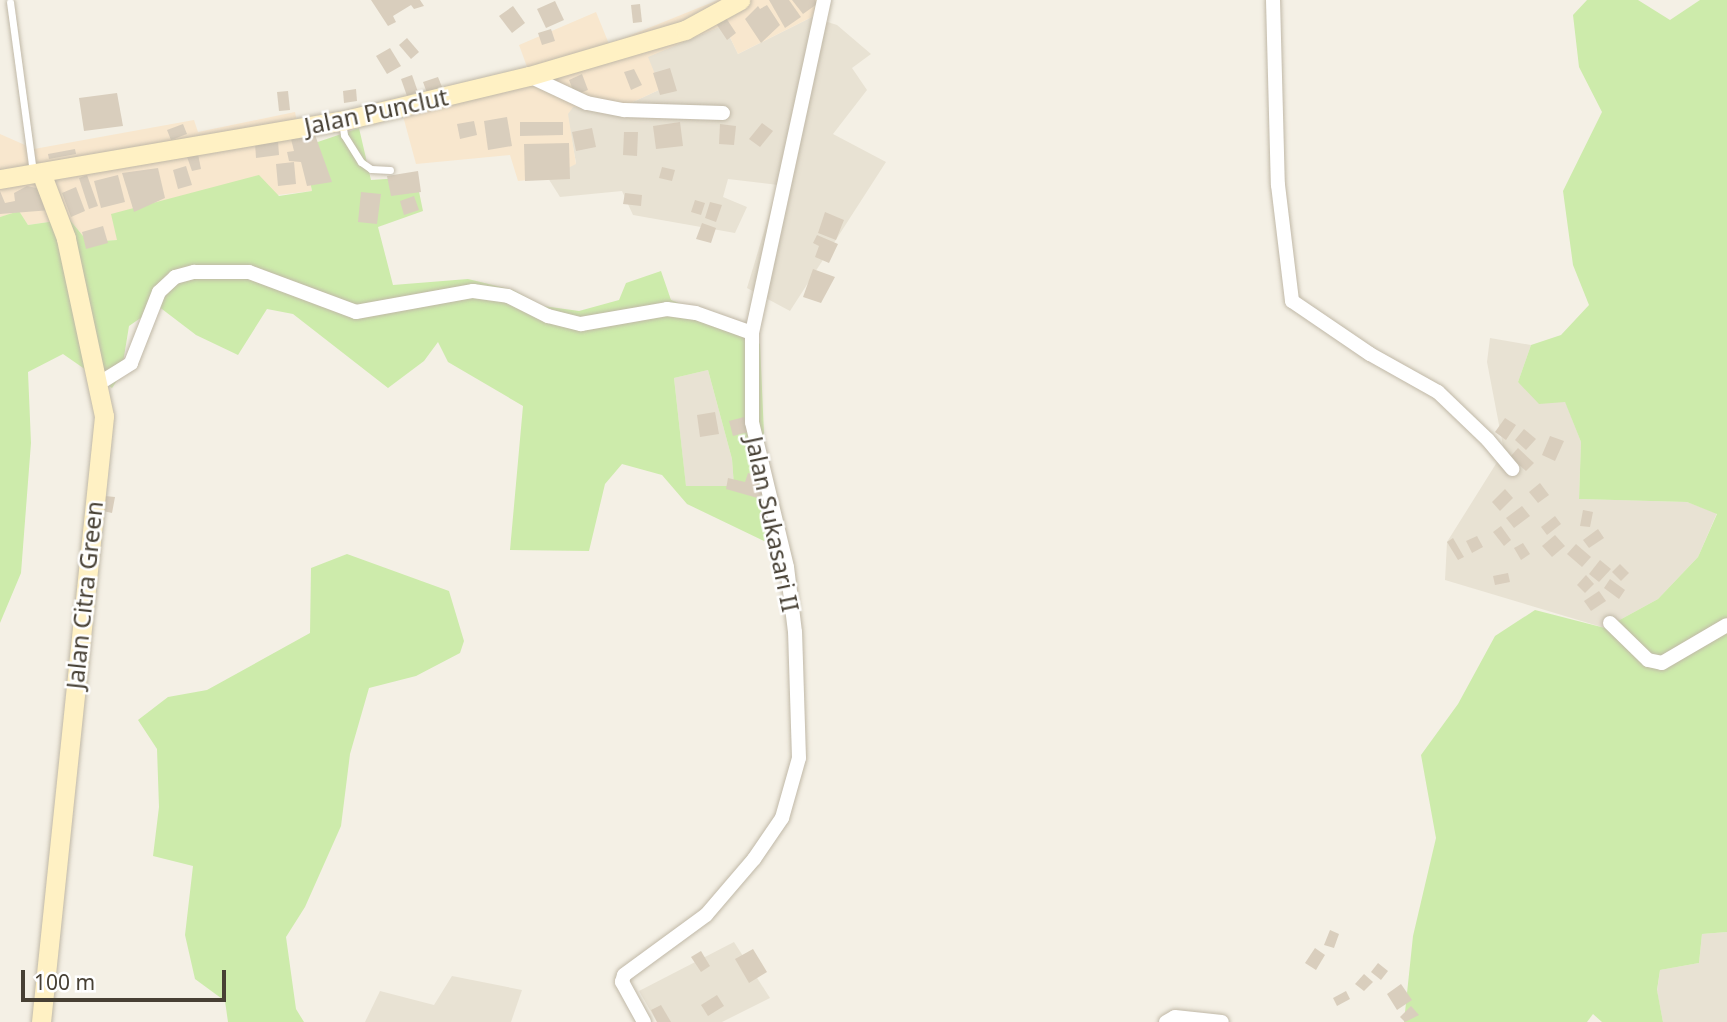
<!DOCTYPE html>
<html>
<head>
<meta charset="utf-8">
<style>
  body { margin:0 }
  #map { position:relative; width:1727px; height:1022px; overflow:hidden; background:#f4f0e5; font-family:"Noto Sans",sans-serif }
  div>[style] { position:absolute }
  .residential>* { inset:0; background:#e8e2d3 }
  .commercial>* { inset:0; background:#f8e7ce }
  .green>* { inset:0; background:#cdebab }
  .building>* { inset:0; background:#d9cebd }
  .roads { filter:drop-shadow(0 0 2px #c0b8a7) drop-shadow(0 0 2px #c0b8a7) }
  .lane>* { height:7px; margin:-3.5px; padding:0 3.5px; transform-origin:3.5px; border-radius:3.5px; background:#fff }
  .street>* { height:14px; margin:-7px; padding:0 7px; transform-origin:7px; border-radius:7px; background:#fff }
  .secondary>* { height:19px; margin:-9.5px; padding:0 9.5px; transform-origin:9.5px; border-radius:9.5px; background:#fff1c4 }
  span { translate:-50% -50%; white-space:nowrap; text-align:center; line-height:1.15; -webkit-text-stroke:5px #fff; paint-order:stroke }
  .street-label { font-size:24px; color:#474034 }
  .scale { position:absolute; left:21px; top:970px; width:205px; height:32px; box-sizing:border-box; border:4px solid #474034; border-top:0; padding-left:9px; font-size:21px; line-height:24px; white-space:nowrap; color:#474034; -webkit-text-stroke:5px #fff; paint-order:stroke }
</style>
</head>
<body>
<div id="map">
  <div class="residential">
    <i style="clip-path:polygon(812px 17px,837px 25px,871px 54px,852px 68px,867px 90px,833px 134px,886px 162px,790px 311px,747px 288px,778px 185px,728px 179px,723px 197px,747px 207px,735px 233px,633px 215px,622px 191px,560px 197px,548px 178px,576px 163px,567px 114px,573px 107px,620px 108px,661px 89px,647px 57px,724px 25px,738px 54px)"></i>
    <i style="clip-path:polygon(1490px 338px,1531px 345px,1518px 382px,1565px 401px,1581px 442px,1579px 499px,1687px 502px,1717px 513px,1698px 557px,1658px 599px,1605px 628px,1445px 580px,1447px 542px,1504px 451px,1487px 362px)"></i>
    <i style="clip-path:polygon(708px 370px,732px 459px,734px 486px,686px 487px,674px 378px)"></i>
    <i style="clip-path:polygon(1727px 932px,1727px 1022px,1663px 1022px,1657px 991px,1660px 970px,1699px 963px,1702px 934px)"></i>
    <i style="clip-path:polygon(734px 942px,770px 998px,722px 1022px,657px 1022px,639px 991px)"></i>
    <i style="clip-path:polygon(452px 976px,522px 990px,511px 1022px,365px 1022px,380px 991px,434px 1005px)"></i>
  </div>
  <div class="commercial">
    <i style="clip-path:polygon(718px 0,818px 0,812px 17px,738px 54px,724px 25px,648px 57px,661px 89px,620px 108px,573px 107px,568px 114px,576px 164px,548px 178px,518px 181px,510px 155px,416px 164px,403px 116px,533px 83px,519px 45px,596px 12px,609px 44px)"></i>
    <i style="clip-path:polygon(295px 112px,312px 191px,112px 214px,118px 240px,88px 242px,69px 219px,28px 225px,19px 212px,0 217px,0 134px,34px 149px,194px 120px,198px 132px)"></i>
  </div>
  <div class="green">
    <i style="clip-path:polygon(1587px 0,1638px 0,1670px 20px,1700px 0,1727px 0,1727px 932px,1702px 934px,1699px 963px,1660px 970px,1657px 990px,1663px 1022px,1602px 1022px,1593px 1014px,1587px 1022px,1404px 1022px,1413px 936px,1436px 838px,1421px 755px,1458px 704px,1495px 636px,1535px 610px,1605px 628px,1658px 599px,1698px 557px,1717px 514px,1687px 502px,1579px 499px,1581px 442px,1565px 402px,1539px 404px,1518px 382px,1531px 345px,1561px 335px,1589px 305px,1573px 265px,1563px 191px,1602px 112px,1579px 67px,1573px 15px)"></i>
    <i style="clip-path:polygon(evenodd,359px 128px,371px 180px,416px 177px,423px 211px,378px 227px,393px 285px,468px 279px,513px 290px,543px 306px,579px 311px,619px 300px,626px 283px,661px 271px,671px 300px,742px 327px,760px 344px,766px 479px,785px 551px,687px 504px,662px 475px,622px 464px,605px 484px,589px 551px,510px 550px,523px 406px,448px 362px,438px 342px,424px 361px,388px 388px,293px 314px,267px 309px,238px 355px,196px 335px,158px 306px,129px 326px,121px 375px,112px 388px,63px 354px,28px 372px,31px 443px,21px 573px,0 623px,0 217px,19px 211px,28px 225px,69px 219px,88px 242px,117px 240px,111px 214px,259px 175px,279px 196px,312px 191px,303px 147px,359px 128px,708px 370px,732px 459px,734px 486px,686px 486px,674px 378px,708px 370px)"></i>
    <i style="clip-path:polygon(347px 554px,449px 591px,464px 641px,460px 653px,416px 676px,369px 688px,350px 754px,341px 826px,305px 907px,286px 937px,296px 1009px,304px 1022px,228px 1022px,225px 1001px,195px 979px,185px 935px,193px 866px,153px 856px,159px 807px,157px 749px,138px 720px,168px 697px,207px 690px,310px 633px,311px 568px)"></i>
  </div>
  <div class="building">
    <i style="clip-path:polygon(371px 0,420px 0,424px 6px,414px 9px,411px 5px,393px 16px,396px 22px,388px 26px)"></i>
    <i style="clip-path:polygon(769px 0,789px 0,801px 17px,785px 28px)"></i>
    <i style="clip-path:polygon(792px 0,815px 0,817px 4px,803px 14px)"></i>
    <i style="clip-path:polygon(555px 1px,564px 20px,546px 28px,537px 9px)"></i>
    <i style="clip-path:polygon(640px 4px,642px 22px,633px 23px,631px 5px)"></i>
    <i style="clip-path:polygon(767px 5px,780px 25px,761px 43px,745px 19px,758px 6px,760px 9px)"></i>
    <i style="clip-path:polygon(513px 6px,525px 23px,512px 33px,499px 16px)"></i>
    <i style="clip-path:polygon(724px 15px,736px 33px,727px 40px,715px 22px)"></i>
    <i style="clip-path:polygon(551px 29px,555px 41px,542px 45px,538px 33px)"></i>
    <i style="clip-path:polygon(407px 38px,419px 52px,411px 59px,399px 45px)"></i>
    <i style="clip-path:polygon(390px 48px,401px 66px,387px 74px,376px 56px)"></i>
    <i style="clip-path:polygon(670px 68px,677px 91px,660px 95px,653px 73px)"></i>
    <i style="clip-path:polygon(634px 69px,642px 85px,631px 90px,624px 72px)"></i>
    <i style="clip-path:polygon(582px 74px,588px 90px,575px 95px,569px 80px)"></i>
    <i style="clip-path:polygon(412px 75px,418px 92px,407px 96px,401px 79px)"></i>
    <i style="clip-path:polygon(438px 77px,442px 87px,427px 93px,423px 82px)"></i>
    <i style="clip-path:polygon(356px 89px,357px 101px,344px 103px,343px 91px)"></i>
    <i style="clip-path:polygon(288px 91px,290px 110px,279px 111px,277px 92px)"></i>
    <i style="clip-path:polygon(117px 93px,123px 126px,84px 131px,79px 98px)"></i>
    <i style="clip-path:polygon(507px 117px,512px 146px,488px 150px,484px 121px)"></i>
    <i style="clip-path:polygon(474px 121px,477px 135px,460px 139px,457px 124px)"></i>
    <i style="clip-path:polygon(520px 122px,563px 122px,563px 135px,520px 136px)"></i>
    <i style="clip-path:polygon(680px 122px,683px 146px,656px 149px,653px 126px)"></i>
    <i style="clip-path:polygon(762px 123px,773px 131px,760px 147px,749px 139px)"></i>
    <i style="clip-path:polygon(183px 124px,187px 134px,171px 140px,167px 130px)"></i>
    <i style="clip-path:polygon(720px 124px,736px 126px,734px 145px,719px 144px)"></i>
    <i style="clip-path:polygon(592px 128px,596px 147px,576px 151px,572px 132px)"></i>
    <i style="clip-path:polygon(314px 132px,332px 182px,307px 186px,301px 162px,289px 161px,287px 152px,294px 151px,291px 139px)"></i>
    <i style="clip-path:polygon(624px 132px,638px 132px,637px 156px,623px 155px)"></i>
    <i style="clip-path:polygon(278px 141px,279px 155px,256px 158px,255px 143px)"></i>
    <i style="clip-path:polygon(569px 143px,570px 179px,525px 181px,524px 144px)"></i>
    <i style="clip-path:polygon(75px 149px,76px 154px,49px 159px,48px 154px)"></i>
    <i style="clip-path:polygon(197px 149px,201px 169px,192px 171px,185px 151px)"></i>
    <i style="clip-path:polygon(294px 162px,296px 184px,278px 186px,276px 164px)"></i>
    <i style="clip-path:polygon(186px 166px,192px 185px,178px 189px,173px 170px)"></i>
    <i style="clip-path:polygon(662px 167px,675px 170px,672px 181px,659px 178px)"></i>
    <i style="clip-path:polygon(158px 168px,165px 198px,134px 212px,122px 173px)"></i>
    <i style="clip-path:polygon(418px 171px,421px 192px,391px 196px,387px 176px)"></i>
    <i style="clip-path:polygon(87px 175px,98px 206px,89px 209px,79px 178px)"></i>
    <i style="clip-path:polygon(118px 175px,125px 202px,101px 208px,94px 181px)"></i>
    <i style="clip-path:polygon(27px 186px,41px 189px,51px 210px,0 214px,0 191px,5px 203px,15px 201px,14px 193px)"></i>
    <i style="clip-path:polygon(76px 187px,85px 211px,71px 217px,62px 193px)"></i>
    <i style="clip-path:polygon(361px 192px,381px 194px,377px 224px,358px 222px)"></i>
    <i style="clip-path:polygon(625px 193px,642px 195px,641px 206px,623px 204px)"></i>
    <i style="clip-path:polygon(414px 196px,419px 210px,404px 215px,400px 201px)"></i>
    <i style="clip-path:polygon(695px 200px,705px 203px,701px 215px,691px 212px)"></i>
    <i style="clip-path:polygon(710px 202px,722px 205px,716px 222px,705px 218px)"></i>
    <i style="clip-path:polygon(825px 212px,844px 220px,836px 240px,818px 233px)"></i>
    <i style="clip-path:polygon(702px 223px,716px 228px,711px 243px,696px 239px)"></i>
    <i style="clip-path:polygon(103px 226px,108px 243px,86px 249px,82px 232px)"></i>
    <i style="clip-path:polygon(817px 235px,838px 244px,829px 263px,815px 257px,819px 246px,813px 243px)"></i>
    <i style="clip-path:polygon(813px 269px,835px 277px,821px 303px,803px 297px)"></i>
    <i style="clip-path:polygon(715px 412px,719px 434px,700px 437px,697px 415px)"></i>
    <i style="clip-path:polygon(744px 417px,748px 432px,733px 436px,729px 421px)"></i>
    <i style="clip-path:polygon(1505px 418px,1516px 425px,1506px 440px,1495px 432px)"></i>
    <i style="clip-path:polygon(1524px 429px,1536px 439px,1526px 450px,1515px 440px)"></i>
    <i style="clip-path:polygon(1550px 436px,1564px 441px,1555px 461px,1542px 455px)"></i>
    <i style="clip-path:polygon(1518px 448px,1534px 463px,1526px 471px,1510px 457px)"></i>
    <i style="clip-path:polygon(748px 473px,761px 476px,757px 490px,763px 491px,761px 499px,726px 489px,728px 478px,745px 482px)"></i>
    <i style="clip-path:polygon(1540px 483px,1549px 495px,1538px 503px,1529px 492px)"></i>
    <i style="clip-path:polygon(1505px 489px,1513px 498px,1500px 511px,1492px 502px)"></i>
    <i style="clip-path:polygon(105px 496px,115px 497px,112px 513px,103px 511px)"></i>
    <i style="clip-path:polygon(1522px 506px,1530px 516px,1514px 528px,1506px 518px)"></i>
    <i style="clip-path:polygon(1583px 510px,1593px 512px,1590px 527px,1580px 526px)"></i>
    <i style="clip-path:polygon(1555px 516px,1561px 524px,1547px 535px,1541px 527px)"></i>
    <i style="clip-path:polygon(1501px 526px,1511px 540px,1504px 546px,1493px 532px)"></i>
    <i style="clip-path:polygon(1598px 529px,1604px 538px,1589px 548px,1583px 540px)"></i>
    <i style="clip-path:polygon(1555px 535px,1565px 546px,1552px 557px,1542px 546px)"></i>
    <i style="clip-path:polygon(1477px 536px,1483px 547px,1472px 553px,1466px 541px)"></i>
    <i style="clip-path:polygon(1453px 538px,1464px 557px,1458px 560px,1447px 542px)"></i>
    <i style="clip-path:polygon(1523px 543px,1530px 554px,1521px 560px,1514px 548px)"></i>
    <i style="clip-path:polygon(1576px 544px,1591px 557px,1582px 567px,1567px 554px)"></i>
    <i style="clip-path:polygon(1600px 560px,1611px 569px,1599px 582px,1589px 574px)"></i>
    <i style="clip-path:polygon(1620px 564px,1629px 573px,1621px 581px,1612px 572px)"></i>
    <i style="clip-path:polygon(1508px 573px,1510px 582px,1495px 585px,1493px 576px)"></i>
    <i style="clip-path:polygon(1586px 575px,1594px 584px,1585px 593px,1577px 585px)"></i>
    <i style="clip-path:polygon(1610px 579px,1625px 590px,1619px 599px,1604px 588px)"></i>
    <i style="clip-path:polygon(1599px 591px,1606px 601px,1591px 611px,1584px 601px)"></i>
    <i style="clip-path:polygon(1330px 930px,1339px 934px,1334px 948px,1324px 945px)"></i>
    <i style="clip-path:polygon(1315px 948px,1325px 955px,1316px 970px,1305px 963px)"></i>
    <i style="clip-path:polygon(753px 949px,767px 972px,749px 983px,735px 959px)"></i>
    <i style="clip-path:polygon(701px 951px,710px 966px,701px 972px,691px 957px)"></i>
    <i style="clip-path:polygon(1378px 963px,1388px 971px,1381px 980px,1371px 972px)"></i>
    <i style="clip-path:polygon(1364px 974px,1373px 982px,1364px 991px,1355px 984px)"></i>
    <i style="clip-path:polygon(1401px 984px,1412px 1000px,1397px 1010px,1387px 994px)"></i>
    <i style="clip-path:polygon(1346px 991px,1350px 999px,1337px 1006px,1333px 998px)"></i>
    <i style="clip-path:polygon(717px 995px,724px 1006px,708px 1016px,701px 1005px)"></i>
    <i style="clip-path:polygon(661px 1005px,671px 1022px,657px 1022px,651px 1010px)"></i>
    <i style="clip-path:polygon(1411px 1006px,1419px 1015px,1405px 1022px,1400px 1017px)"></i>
  </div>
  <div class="roads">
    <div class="lane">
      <i style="left:10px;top:2px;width:172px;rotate:82.3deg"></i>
      <i style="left:342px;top:122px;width:13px;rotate:81deg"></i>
      <i style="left:344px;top:135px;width:32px;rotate:58deg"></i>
      <i style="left:361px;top:162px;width:12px;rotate:35deg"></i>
      <i style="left:371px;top:169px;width:19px;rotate:3deg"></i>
    </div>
    <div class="street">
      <i style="left:1273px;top:0;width:185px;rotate:88.5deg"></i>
      <i style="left:1278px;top:185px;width:117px;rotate:83.1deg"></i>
      <i style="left:1292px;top:301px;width:94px;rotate:34.2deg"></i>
      <i style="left:1370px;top:354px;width:78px;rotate:29.2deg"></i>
      <i style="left:1438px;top:392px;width:69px;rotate:43.8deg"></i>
      <i style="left:1488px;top:440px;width:38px;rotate:50deg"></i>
      <i style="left:529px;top:76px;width:64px;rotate:25deg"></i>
      <i style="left:587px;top:103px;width:38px;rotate:11deg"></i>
      <i style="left:624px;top:110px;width:99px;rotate:1.7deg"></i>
      <i style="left:98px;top:384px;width:39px;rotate:-32deg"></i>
      <i style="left:131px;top:363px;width:76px;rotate:-68.5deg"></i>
      <i style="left:159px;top:292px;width:22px;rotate:-43deg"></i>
      <i style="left:175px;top:277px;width:20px;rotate:-15deg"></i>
      <i style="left:194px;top:272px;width:55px"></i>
      <i style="left:249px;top:272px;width:114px;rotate:20.5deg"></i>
      <i style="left:356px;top:312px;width:119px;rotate:-10.2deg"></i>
      <i style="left:473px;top:291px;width:35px;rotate:8deg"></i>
      <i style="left:508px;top:296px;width:45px;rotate:26.6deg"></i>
      <i style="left:548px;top:316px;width:34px;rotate:14deg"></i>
      <i style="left:581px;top:324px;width:87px;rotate:-9.9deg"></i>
      <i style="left:667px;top:309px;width:29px;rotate:8deg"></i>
      <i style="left:696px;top:313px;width:59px;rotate:19.7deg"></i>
      <i style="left:1610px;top:623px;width:53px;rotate:44.2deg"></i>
      <i style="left:1648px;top:660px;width:14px;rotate:12deg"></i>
      <i style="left:1662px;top:663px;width:75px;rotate:-30.3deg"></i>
      <i style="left:644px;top:1022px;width:46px;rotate:-118.8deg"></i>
      <i style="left:622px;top:982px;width:7px;rotate:-74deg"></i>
      <i style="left:624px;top:975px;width:102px;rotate:-36.2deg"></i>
      <i style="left:706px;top:915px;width:74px;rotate:-49.4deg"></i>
      <i style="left:754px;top:859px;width:50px;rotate:-55.7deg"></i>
      <i style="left:782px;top:818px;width:62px;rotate:-74.2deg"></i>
      <i style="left:799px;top:758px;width:126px;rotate:-91.8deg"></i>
      <i style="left:795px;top:632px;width:65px;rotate:-97deg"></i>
      <i style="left:787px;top:567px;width:149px;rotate:-103.6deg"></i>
      <i style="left:752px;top:422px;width:89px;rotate:-90deg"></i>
      <i style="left:752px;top:333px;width:341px;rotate:-77.8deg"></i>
      <i style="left:1166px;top:1022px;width:10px;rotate:-29deg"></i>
      <i style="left:1175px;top:1017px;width:47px;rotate:6.1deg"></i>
    </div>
    <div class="secondary">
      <i style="left:0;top:179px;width:346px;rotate:-9.7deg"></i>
      <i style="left:341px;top:121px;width:193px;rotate:-13.5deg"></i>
      <i style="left:529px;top:76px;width:163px;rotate:-16.4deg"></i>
      <i style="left:685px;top:30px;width:63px;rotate:-28.6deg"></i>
      <i style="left:41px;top:1022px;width:609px;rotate:-84.06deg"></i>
      <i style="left:104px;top:416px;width:182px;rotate:-102.1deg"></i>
      <i style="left:66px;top:238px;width:67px;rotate:-110.9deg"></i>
    </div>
  </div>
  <div class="street-label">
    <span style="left:376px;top:111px;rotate:-12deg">Jalan Punclut</span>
    <span style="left:773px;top:524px;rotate:78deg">Jalan Sukasari II</span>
    <span style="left:84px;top:595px;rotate:-84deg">Jalan Citra Green</span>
  </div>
  <div class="scale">100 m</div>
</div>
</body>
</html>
